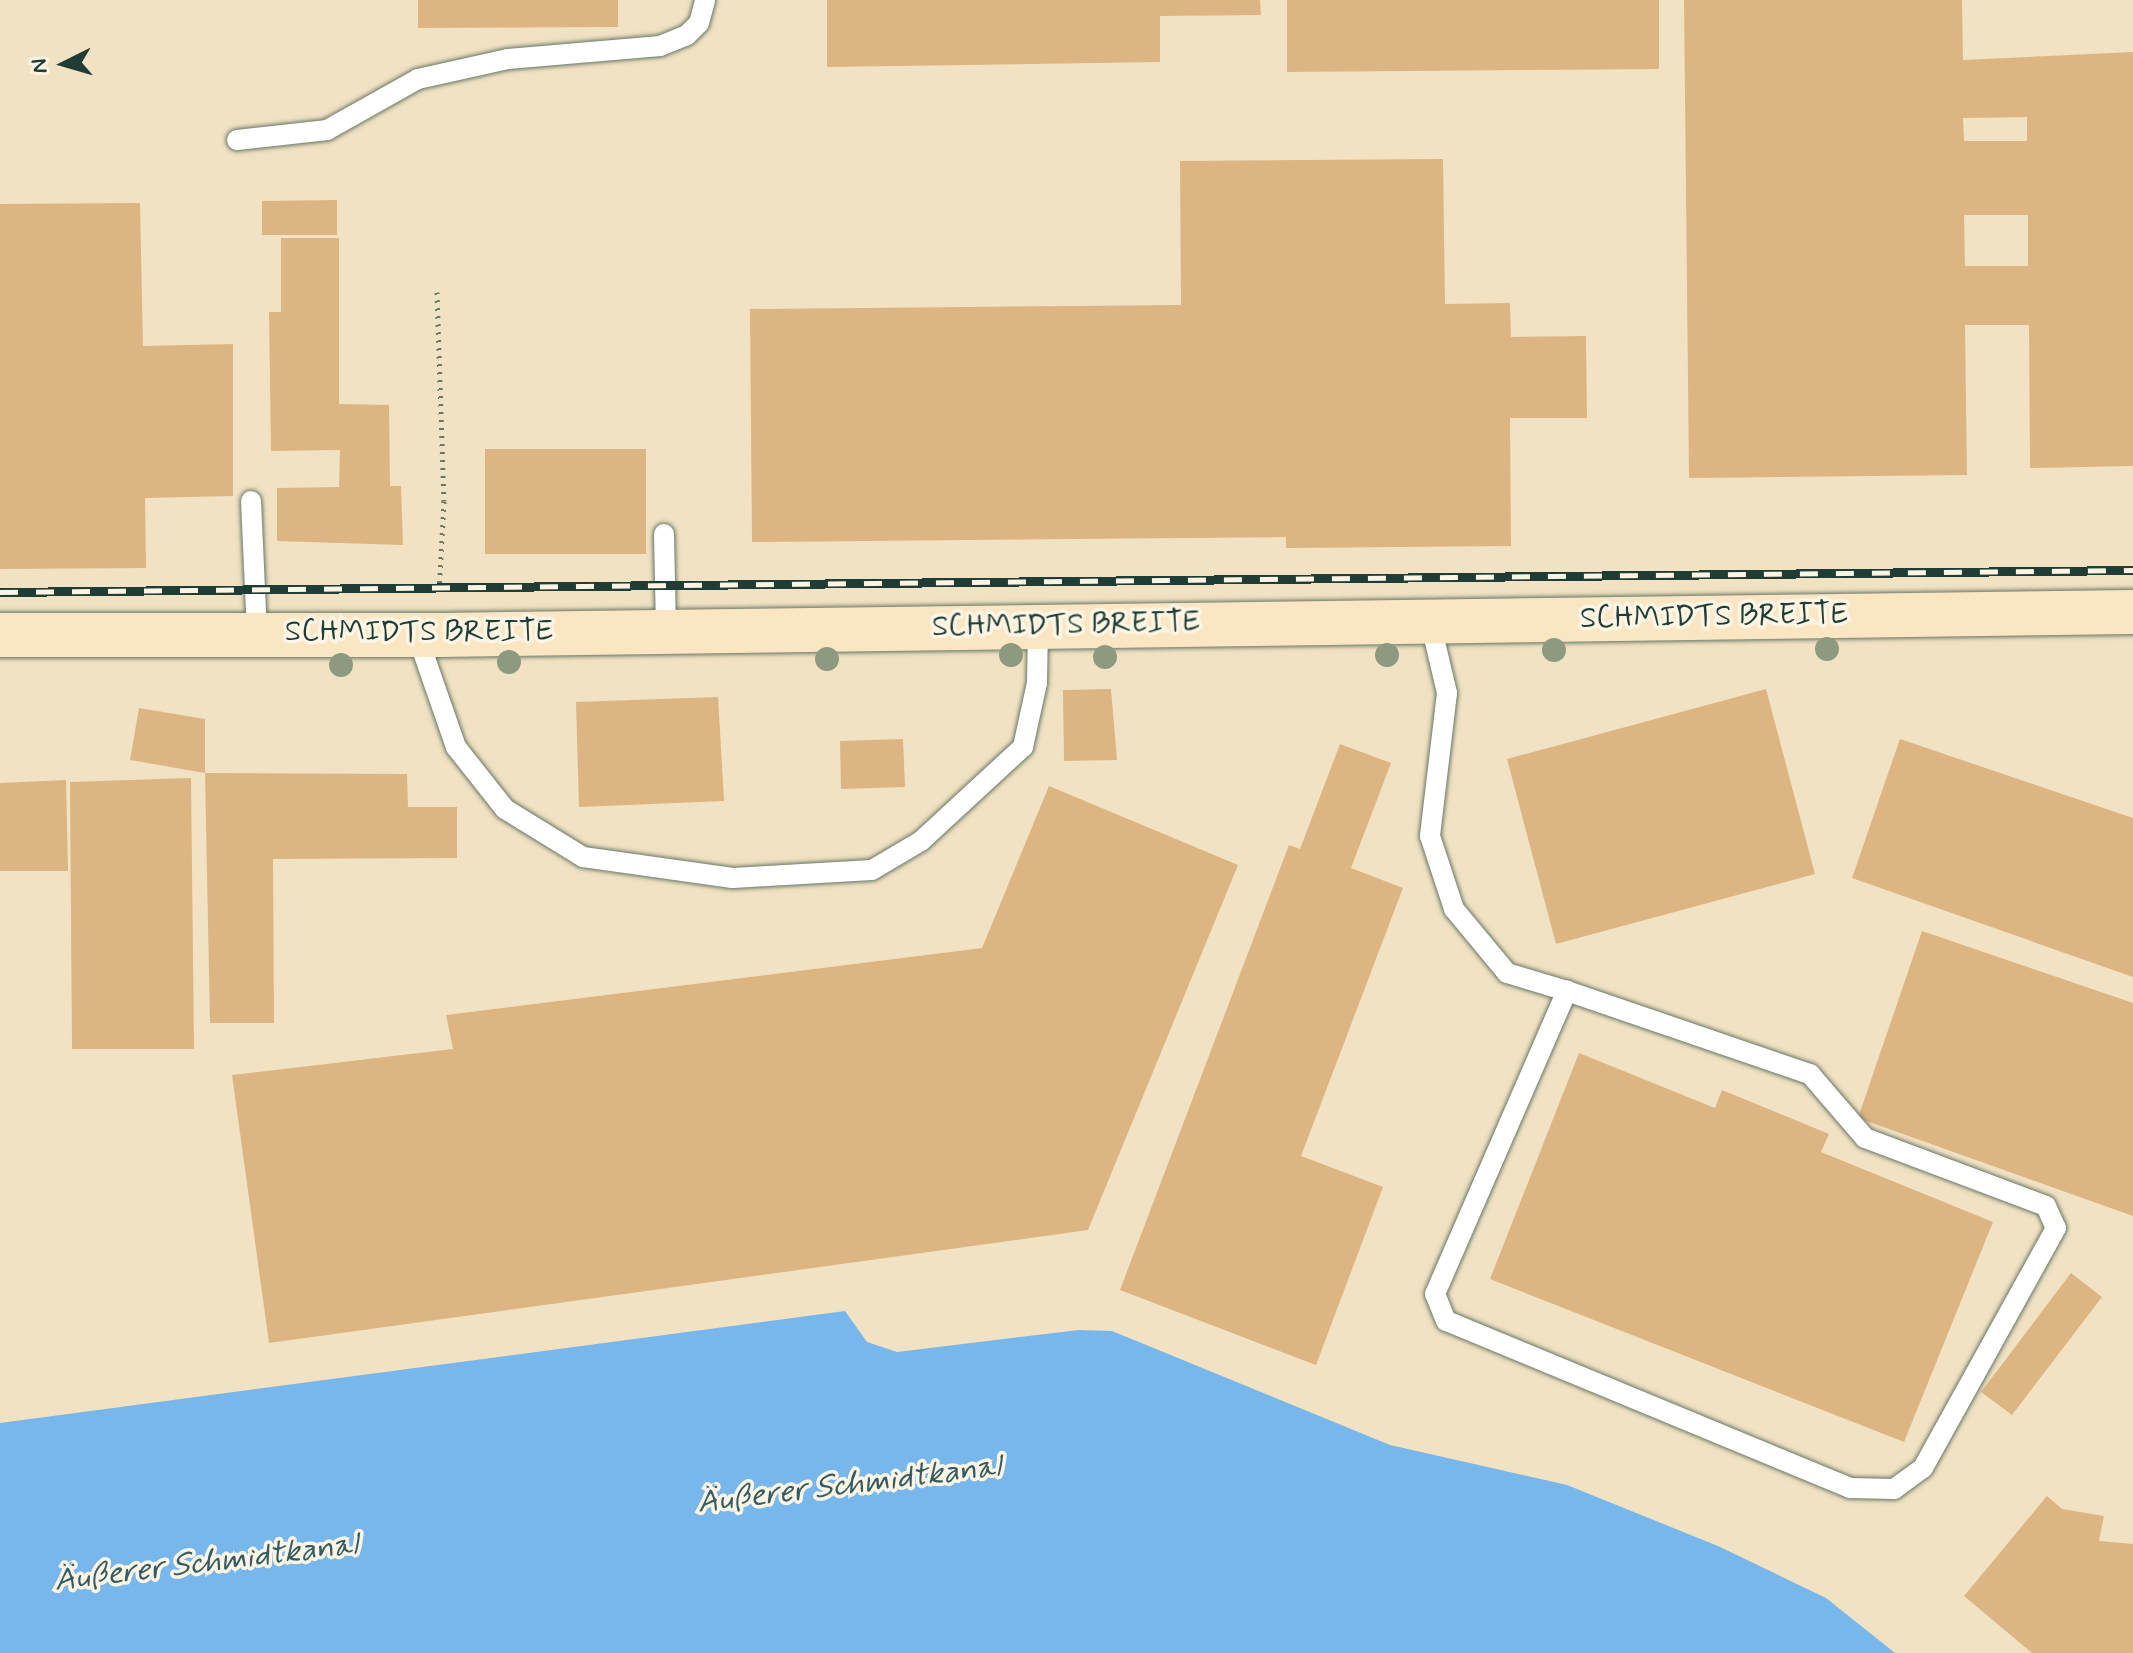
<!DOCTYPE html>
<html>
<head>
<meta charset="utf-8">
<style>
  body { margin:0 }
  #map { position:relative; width:2133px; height:1653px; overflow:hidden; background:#f1e2c3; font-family:Mynerve,sans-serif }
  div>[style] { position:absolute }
  .water>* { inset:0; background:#77b7eb }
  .building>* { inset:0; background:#ddb582 }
  .path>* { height:5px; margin-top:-2.5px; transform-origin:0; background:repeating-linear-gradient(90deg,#687766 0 2px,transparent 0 8px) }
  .roads { filter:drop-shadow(0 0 2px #687766) drop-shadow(0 0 2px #687766) }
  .service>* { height:20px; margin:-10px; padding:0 10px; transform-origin:10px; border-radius:10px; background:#fff }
  .secondary>* { height:44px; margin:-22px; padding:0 22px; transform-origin:22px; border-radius:22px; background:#fbe6c4 }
  .rail>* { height:9px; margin-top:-4.5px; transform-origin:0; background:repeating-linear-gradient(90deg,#fcf5e5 0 18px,#1f3d34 0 36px); box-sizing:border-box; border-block:2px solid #1f3d34 }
  .trees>* { width:24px; height:24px; margin:-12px; border-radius:50%; background:#8d9a7f }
  span { translate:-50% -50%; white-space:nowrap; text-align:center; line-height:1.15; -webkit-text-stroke:7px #fcf5e5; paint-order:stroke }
  .street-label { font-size:30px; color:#1f3d34 }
  .water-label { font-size:32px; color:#355c62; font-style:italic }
  .north { position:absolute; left:24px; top:24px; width:80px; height:80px; -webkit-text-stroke:6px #fcf5e5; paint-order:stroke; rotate:265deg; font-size:22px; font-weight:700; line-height:32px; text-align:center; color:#1f3d34 }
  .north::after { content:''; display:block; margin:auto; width:28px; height:36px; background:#1f3d34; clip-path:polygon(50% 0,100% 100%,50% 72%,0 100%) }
</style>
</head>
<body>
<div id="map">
  <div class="water">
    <i style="clip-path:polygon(845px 1311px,867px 1342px,897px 1352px,1079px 1330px,1112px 1331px,1390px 1445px,1567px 1485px,1718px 1546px,1826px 1598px,1895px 1653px,0 1653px,0 1423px)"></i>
  </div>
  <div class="building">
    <i style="clip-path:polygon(418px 0,618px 0,618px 27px,418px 28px)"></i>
    <i style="clip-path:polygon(827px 0,1260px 0,1261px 15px,1160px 16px,1160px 62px,827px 67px)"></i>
    <i style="clip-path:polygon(1287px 0,1659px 0,1659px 69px,1287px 72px)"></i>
    <i style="clip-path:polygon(evenodd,1684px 0,1962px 0,1963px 60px,2133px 52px,2133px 466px,2030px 468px,2029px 325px,1965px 325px,1967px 475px,1689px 478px,1684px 0,2027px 117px,2027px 141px,1964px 141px,1963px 118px,2027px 117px,1684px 0,1964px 215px,2028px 215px,2028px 266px,1965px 266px,1964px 215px)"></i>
    <i style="clip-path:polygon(1443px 159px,1445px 304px,1510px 303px,1511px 337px,1586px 336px,1587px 418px,1510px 418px,1511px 546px,1286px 548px,1286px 537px,752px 542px,750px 309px,1181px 305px,1180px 161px)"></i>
    <i style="clip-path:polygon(337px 200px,337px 235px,262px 235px,262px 201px)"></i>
    <i style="clip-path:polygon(140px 203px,143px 346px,233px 344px,233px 496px,145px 498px,146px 568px,0 569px,0 204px)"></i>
    <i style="clip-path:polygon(281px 238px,339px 238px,339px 404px,389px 405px,390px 486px,401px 486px,403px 545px,277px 541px,277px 488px,339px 487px,340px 450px,271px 451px,269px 312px,281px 312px)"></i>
    <i style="clip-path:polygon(485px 449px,646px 449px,646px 554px,485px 554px)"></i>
    <i style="clip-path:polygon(1111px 689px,1117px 760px,1064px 761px,1063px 690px)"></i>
    <i style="clip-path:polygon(1766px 689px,1815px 874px,1556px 944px,1507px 759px)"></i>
    <i style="clip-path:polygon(718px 697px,724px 801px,579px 807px,576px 702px)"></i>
    <i style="clip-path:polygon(139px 708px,205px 719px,205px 773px,407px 774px,408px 807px,457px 807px,457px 858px,273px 859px,274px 1023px,210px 1023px,205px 773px,130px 760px)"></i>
    <i style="clip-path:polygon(903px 739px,905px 787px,841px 789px,840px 741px)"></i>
    <i style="clip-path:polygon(1900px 739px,2133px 818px,2133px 977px,1852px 878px)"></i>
    <i style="clip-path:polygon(1340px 744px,1391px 763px,1351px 868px,1403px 888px,1301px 1156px,1383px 1187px,1316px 1365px,1120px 1290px,1289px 845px,1300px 849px)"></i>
    <i style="clip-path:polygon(191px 778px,194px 1049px,72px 1049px,70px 782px)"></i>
    <i style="clip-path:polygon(66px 780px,68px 871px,0 871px,0 783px)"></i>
    <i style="clip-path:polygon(1049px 786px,1238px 865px,1088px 1230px,269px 1343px,232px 1075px,453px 1049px,446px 1015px,982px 948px)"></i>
    <i style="clip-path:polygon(1922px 931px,2133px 1003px,2133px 1216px,1858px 1118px)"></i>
    <i style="clip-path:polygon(1579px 1053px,1715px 1108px,1722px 1090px,1829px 1134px,1821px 1152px,1993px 1222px,1904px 1442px,1490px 1279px)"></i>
    <i style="clip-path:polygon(2071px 1273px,2102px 1297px,2012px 1415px,1981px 1392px)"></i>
    <i style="clip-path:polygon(2047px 1496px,2062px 1509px,2104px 1516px,2099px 1541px,2133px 1544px,2133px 1653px,2032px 1653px,1964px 1596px)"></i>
  </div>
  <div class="path">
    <i style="left:437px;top:292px;width:209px;rotate:88.1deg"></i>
    <i style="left:444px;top:501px;width:93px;rotate:93.1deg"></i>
  </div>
  <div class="roads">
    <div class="service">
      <i style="left:237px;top:140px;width:91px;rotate:-6.3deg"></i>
      <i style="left:327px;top:130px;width:104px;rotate:-29.3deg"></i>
      <i style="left:418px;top:79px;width:92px;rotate:-12.5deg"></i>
      <i style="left:508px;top:59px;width:153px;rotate:-4.9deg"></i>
      <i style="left:660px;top:46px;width:29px;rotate:-22deg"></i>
      <i style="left:687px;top:35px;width:17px;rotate:-45deg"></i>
      <i style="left:699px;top:23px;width:24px;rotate:-75deg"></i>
      <i style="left:251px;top:501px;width:131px;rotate:87.4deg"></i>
      <i style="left:664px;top:534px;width:95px;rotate:88.8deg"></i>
      <i style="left:1430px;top:621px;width:74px;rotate:76.7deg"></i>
      <i style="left:1447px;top:693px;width:144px;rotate:96.8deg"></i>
      <i style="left:1430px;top:836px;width:77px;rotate:71.8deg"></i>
      <i style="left:1454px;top:909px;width:83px;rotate:50.4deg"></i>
      <i style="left:1507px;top:973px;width:63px;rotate:16.7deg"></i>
      <i style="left:1567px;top:991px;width:257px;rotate:18.9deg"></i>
      <i style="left:1810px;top:1074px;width:84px;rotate:49.3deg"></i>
      <i style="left:1865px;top:1138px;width:193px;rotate:20.6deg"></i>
      <i style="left:2046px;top:1206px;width:24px;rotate:66deg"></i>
      <i style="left:2056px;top:1228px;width:274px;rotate:119deg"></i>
      <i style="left:1923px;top:1468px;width:36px;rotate:144deg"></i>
      <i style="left:1894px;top:1489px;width:44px;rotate:-178.7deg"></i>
      <i style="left:1850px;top:1488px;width:437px;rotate:-157.5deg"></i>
      <i style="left:1446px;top:1321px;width:29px;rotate:-112deg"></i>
      <i style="left:1435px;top:1294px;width:331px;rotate:-66.5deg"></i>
      <i style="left:417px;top:635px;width:119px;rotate:70.8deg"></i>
      <i style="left:456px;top:747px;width:79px;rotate:51.7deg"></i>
      <i style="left:505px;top:809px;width:92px;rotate:31.6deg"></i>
      <i style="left:583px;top:857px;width:151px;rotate:8deg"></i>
      <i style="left:733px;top:878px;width:139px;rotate:-3.3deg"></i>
      <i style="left:872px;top:870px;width:57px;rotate:-30.6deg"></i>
      <i style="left:921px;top:841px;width:139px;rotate:-42.7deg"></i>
      <i style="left:1023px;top:747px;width:66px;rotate:-77.7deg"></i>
      <i style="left:1037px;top:683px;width:58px;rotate:-89deg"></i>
    </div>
    <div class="secondary">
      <i style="left:0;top:635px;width:441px"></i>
      <i style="left:441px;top:635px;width:1692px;rotate:-0.78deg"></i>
    </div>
  </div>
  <div class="rail">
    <i style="left:0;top:592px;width:2133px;rotate:-0.59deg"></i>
  </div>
  <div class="trees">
    <i style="left:1827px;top:649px"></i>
    <i style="left:1554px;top:650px"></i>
    <i style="left:1011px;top:655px"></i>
    <i style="left:1387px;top:655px"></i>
    <i style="left:1105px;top:657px"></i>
    <i style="left:827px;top:659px"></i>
    <i style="left:509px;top:662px"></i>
    <i style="left:341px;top:665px"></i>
  </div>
  <div class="street-label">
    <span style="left:1714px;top:617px;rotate:-1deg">SCHMIDTS BREITE</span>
    <span style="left:1066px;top:625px;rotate:-1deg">SCHMIDTS BREITE</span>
    <span style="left:419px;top:632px">SCHMIDTS BREITE</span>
  </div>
  <div class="water-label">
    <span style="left:849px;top:1485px;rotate:-7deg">Äußerer Schmidtkanal</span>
    <span style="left:206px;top:1563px;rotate:-7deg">Äußerer Schmidtkanal</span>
  </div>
  <div class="north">N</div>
</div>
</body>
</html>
